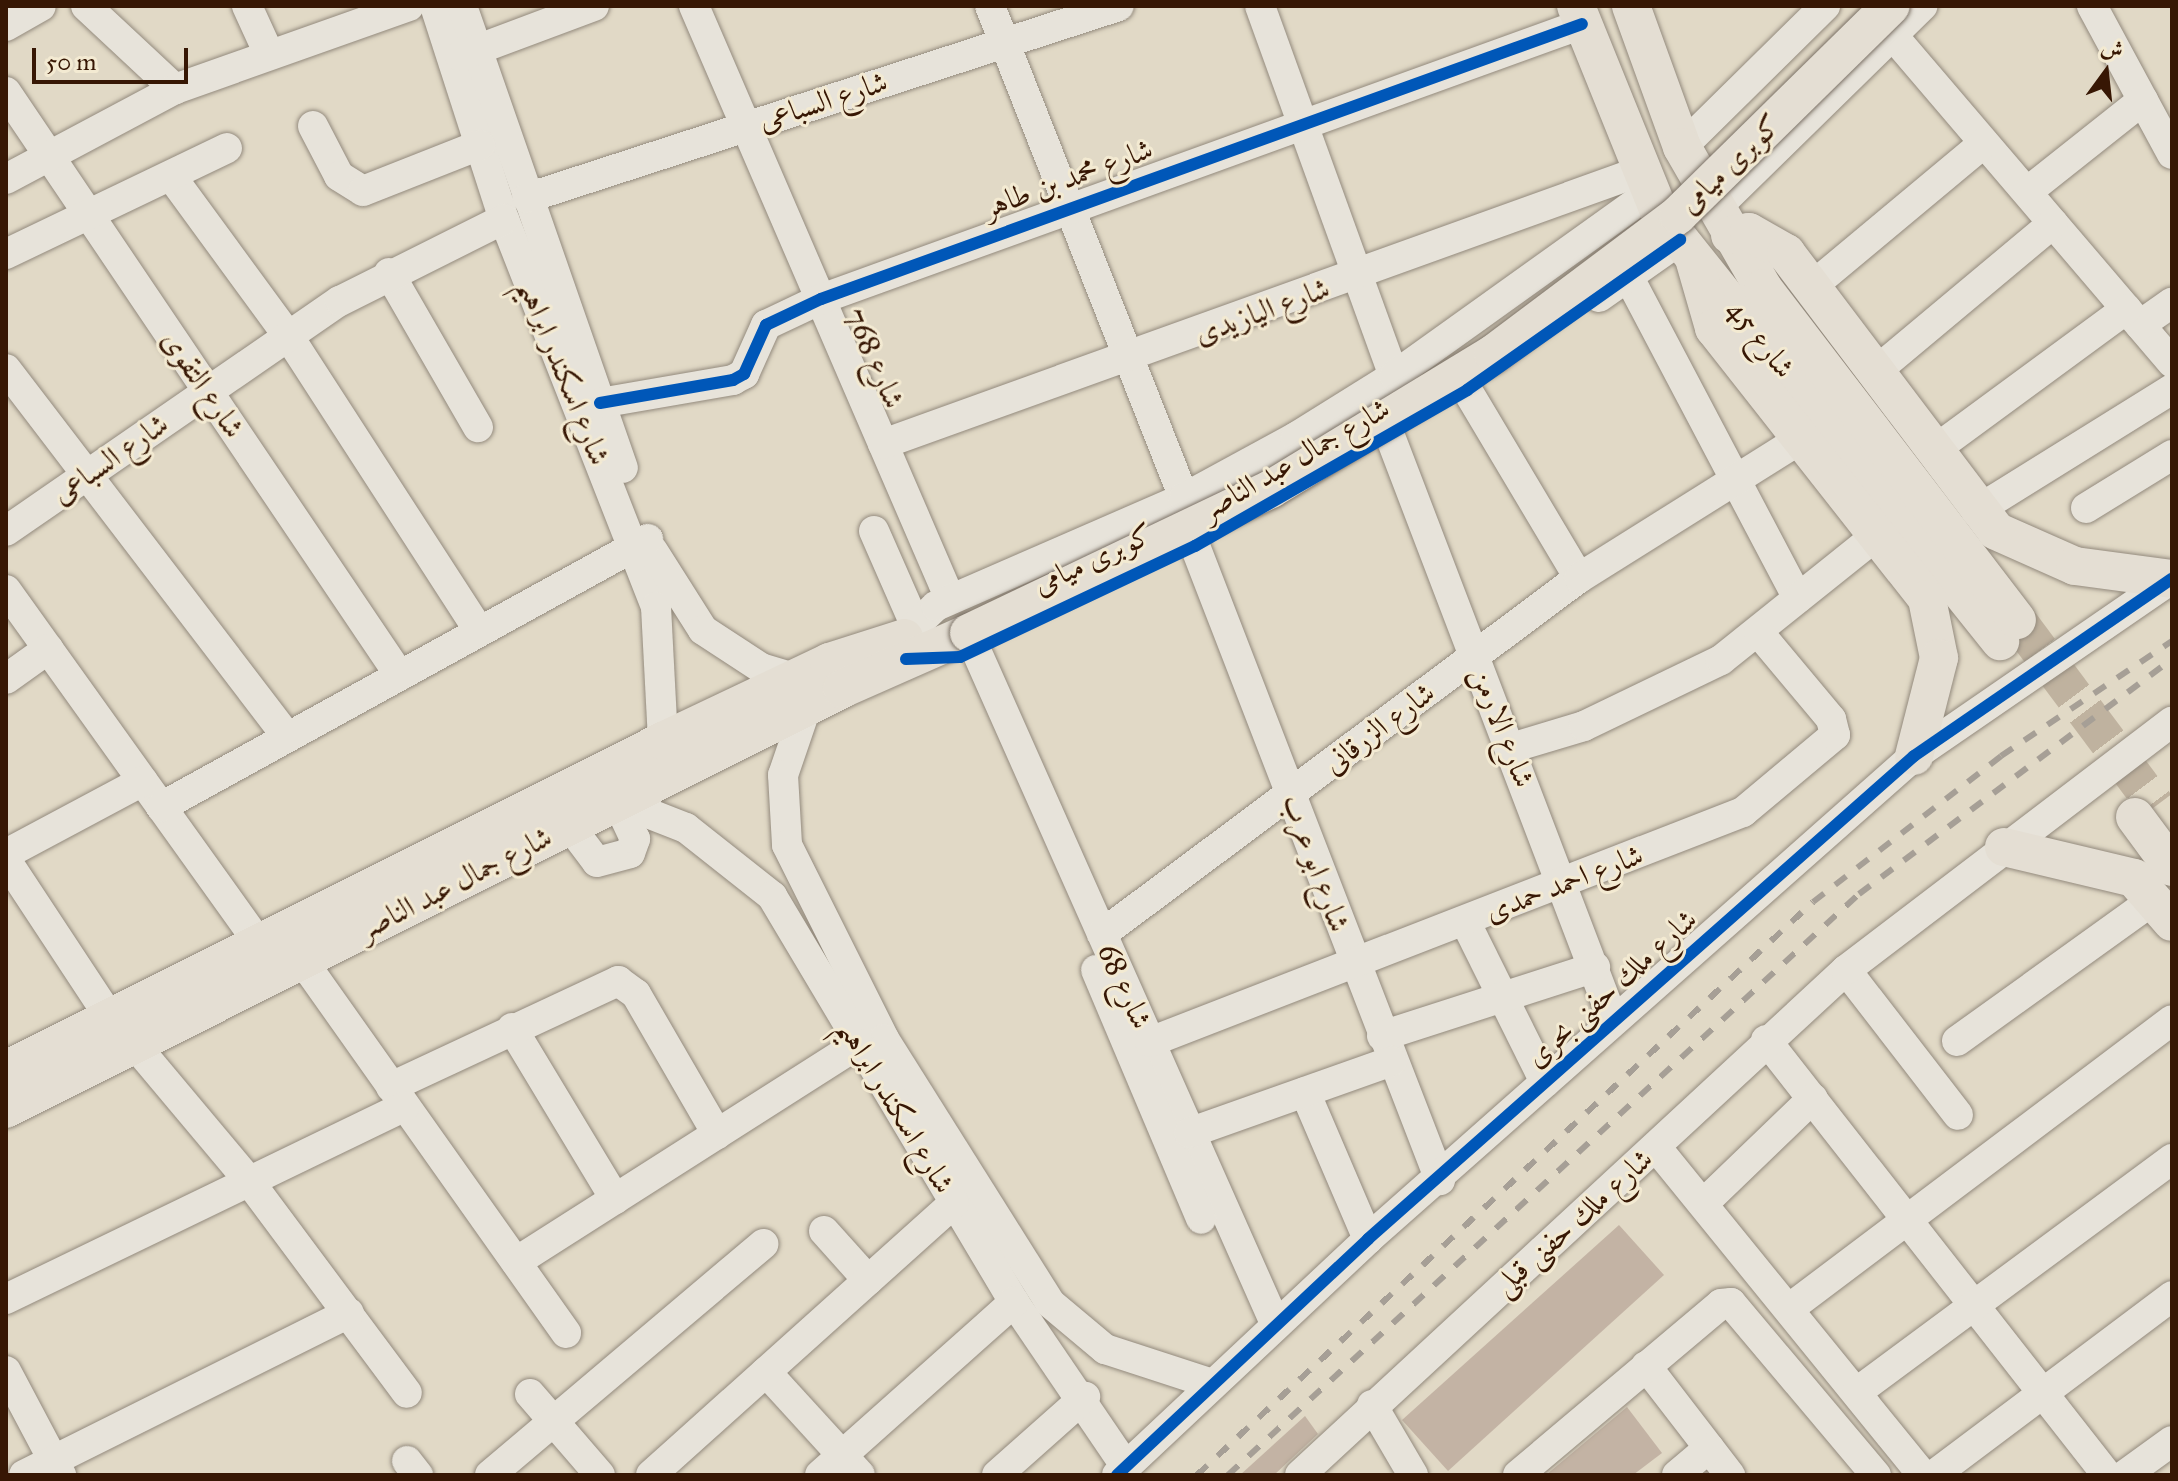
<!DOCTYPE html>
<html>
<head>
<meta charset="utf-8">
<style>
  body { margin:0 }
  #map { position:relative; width:2178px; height:1481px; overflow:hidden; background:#e1d9c6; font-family:"IM FELL Great Primer",Amiri,serif }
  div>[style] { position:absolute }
  .building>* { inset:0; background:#c3b3a4 }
  .major-tunnel>* { height:38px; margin-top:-19px; transform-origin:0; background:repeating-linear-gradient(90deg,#bfb29f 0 38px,transparent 0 57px) }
  .roads { filter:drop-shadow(0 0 2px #938a7d) drop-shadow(0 0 2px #938a7d) }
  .minor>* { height:30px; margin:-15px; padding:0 15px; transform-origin:15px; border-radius:15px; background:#e7e3da }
  .major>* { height:38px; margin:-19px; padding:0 19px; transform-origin:19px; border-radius:19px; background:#e4ded3 }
  .rail>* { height:6px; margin-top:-3px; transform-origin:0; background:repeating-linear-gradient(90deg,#a69f96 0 14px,transparent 0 28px) }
  .bridges { filter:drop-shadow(0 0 2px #7a7065) drop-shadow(0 0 2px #7a7065) }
  .major-bridge>* { height:38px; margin:-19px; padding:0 19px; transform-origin:19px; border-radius:19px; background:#e4ded3 }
  .cycleway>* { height:12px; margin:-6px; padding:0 6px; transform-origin:6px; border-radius:6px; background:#0057b8 }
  span { translate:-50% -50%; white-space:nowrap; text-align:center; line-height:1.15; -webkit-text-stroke:6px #f3ead2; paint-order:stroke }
  .street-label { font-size:30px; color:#371704 }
  .frame { position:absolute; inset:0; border:8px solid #371704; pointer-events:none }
  .north { position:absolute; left:2066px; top:32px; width:80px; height:80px; -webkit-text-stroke:6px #f3ead2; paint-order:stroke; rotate:15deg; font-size:22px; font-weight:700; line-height:32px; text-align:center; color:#371704 }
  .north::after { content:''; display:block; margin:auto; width:28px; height:36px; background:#371704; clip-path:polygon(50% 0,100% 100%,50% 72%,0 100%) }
  .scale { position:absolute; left:32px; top:48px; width:156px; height:36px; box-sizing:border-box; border:4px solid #371704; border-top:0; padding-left:10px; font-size:24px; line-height:28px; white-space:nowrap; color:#371704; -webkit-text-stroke:6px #f3ead2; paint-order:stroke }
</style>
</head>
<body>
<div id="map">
  <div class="building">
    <i style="clip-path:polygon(1619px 1225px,1664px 1275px,1448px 1471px,1402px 1420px)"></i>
    <i style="clip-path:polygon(1627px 1407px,1662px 1453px,1633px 1475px,1546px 1475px)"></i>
    <i style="clip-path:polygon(1305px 1416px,1318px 1434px,1274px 1475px,1240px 1475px)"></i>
  </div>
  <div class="major-tunnel">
    <i style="left:2017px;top:620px;width:232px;rotate:53.2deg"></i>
  </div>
  <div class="roads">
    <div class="minor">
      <i style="left:86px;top:6px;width:122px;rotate:43deg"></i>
      <i style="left:247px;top:6px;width:53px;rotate:65.4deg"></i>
      <i style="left:435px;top:6px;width:224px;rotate:72.1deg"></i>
      <i style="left:504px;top:219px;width:417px;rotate:68.6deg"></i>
      <i style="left:656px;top:607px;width:134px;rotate:87deg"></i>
      <i style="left:462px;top:6px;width:489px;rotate:70.8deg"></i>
      <i style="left:694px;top:6px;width:646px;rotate:66.65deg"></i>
      <i style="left:990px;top:6px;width:529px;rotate:68.48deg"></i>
      <i style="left:1260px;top:6px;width:394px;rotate:70.1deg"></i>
      <i style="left:2092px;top:6px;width:168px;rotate:61.6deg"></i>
      <i style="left:6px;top:26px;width:40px;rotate:-29.7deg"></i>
      <i style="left:1894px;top:37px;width:428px;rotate:49.5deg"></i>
      <i style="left:460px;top:56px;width:143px;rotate:-20.5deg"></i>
      <i style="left:6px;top:92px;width:704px;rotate:55.99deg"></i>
      <i style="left:313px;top:126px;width:56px;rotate:62.5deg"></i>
      <i style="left:339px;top:176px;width:28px;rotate:32deg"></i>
      <i style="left:363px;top:191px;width:126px;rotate:-21.5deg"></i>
      <i style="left:1682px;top:147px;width:201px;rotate:-44.6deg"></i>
      <i style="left:171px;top:176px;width:200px;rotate:53.8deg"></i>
      <i style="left:289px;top:337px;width:346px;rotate:57.1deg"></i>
      <i style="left:6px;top:179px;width:191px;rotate:-28deg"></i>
      <i style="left:175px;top:89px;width:248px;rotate:-19.5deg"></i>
      <i style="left:2027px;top:192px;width:148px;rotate:-38.4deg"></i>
      <i style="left:527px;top:198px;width:622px;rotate:-17.97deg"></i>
      <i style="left:1716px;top:208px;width:289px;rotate:-44.4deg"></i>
      <i style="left:6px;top:254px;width:245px;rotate:-25.6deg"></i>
      <i style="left:389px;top:273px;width:178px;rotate:60deg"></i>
      <i style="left:1628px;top:276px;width:364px;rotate:62.2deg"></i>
      <i style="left:1810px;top:288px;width:226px;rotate:-39.8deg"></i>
      <i style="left:1599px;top:297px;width:99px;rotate:-35.1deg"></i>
      <i style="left:2140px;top:325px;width:39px;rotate:-35deg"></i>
      <i style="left:6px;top:369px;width:463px;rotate:52.6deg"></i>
      <i style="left:1875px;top:372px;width:232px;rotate:-39.9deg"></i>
      <i style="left:1467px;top:390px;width:219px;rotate:59.2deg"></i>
      <i style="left:600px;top:403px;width:135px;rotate:-9.8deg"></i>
      <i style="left:733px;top:380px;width:13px;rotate:-29deg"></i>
      <i style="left:744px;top:374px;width:54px;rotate:-65.8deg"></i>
      <i style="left:766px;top:325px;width:61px;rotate:-25.3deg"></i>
      <i style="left:821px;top:299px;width:809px;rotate:-19.87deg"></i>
      <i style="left:1390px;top:436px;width:625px;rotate:69.1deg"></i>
      <i style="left:883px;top:444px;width:803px;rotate:-19.81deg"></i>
      <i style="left:1933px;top:451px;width:240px;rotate:-36.3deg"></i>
      <i style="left:2086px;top:508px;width:101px;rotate:-31.6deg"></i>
      <i style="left:1976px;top:511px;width:231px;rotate:-31.9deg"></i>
      <i style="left:6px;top:531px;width:406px;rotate:-34.6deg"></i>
      <i style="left:340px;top:301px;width:183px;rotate:-26.6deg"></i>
      <i style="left:874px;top:531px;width:99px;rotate:66.3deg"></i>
      <i style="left:1195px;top:546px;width:680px;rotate:68.87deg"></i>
      <i style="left:653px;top:551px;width:93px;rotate:57.7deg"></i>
      <i style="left:703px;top:630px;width:69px;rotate:33.2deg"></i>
      <i style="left:761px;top:668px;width:34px;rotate:17deg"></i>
      <i style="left:6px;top:590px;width:439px;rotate:54.4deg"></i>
      <i style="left:900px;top:640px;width:50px;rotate:-43.4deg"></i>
      <i style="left:936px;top:606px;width:270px;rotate:-23.5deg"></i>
      <i style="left:1184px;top:498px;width:128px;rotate:-28.6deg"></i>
      <i style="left:1296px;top:437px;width:115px;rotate:-31.9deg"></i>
      <i style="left:1394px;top:376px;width:312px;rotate:-35.6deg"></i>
      <i style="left:975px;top:648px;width:739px;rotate:66.04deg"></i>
      <i style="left:6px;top:679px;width:52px;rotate:-35.5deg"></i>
      <i style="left:806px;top:708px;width:71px;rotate:108.9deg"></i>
      <i style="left:783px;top:775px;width:70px;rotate:86.7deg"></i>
      <i style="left:787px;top:845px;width:217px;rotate:63.4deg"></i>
      <i style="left:884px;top:1039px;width:312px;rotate:57.8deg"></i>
      <i style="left:1050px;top:1303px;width:72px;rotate:39.9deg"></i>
      <i style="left:1105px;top:1349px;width:113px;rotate:18.1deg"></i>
      <i style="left:1511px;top:748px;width:76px;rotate:-16.8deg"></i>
      <i style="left:1584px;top:726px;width:152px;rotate:-25.7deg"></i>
      <i style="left:1721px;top:660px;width:205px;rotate:-38.7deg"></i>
      <i style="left:617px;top:801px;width:74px;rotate:21.4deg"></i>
      <i style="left:686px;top:828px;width:110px;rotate:38.3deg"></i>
      <i style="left:772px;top:896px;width:473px;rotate:59.2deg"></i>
      <i style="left:1014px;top:1302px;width:199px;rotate:55.8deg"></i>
      <i style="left:161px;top:807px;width:556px;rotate:-28.82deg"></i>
      <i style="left:569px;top:825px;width:46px;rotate:52.9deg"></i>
      <i style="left:597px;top:862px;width:34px;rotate:-15deg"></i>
      <i style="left:630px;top:853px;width:15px;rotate:-70deg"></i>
      <i style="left:635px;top:839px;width:42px;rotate:-115.3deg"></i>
      <i style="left:6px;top:854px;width:155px;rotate:-28.1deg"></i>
      <i style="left:6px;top:860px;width:191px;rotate:56.6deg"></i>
      <i style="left:1465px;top:921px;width:180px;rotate:63.6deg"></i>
      <i style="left:1102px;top:934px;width:595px;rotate:-36.74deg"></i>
      <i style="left:1579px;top:578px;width:263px;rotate:-32.1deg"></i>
      <i style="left:302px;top:960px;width:457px;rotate:54.7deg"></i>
      <i style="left:1096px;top:970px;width:270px;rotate:67.1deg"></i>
      <i style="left:1846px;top:970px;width:183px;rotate:52.3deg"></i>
      <i style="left:512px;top:1028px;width:200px;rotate:58.9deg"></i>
      <i style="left:1382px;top:1036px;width:224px;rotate:-17.9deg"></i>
      <i style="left:1766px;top:1040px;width:553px;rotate:51.91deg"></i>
      <i style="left:1957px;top:1041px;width:245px;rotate:-35.7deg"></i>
      <i style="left:1150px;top:1042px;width:636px;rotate:-21.2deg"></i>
      <i style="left:1743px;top:812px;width:120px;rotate:-39.9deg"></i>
      <i style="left:1835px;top:735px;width:16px;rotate:-104deg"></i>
      <i style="left:1831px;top:719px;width:112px;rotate:-129.9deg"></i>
      <i style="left:135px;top:1045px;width:177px;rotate:50deg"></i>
      <i style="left:249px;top:1181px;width:264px;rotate:53.3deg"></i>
      <i style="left:391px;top:1087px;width:251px;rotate:-25deg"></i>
      <i style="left:618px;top:981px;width:22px;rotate:36deg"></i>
      <i style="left:636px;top:994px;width:162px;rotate:59.9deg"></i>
      <i style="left:1305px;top:1092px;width:160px;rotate:66.8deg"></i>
      <i style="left:1189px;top:1133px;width:215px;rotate:-19.5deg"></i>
      <i style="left:1656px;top:1147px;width:423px;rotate:50.9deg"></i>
      <i style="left:1704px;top:1203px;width:151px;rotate:-43.9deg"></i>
      <i style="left:824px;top:1231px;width:66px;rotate:48.1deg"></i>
      <i style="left:516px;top:1262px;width:406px;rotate:-32.5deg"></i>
      <i style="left:6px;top:1299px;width:443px;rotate:-25.8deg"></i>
      <i style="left:1790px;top:1308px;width:478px;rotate:-37deg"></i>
      <i style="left:1646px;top:1366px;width:138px;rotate:52.4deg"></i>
      <i style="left:6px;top:1371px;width:118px;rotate:62.1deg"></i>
      <i style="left:766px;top:1372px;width:139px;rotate:47.6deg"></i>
      <i style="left:1857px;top:1392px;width:392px;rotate:-36.5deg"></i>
      <i style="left:530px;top:1394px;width:107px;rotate:49.2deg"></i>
      <i style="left:1372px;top:1405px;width:81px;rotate:59.6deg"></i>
      <i style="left:407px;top:1461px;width:18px;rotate:52deg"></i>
      <i style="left:24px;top:1475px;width:363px;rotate:-26.5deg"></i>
      <i style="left:490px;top:1475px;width:358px;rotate:-40.2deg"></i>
      <i style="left:651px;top:1475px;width:407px;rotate:-41.9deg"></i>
      <i style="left:820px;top:1475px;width:260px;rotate:-41.7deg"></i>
      <i style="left:997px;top:1475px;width:118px;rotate:-41.6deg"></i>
      <i style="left:1117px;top:1475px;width:345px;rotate:-43.2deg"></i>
      <i style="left:1368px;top:1239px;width:729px;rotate:-41.5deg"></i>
      <i style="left:1914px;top:756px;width:313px;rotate:-34.5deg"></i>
      <i style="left:1300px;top:1475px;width:744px;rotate:-42.77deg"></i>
      <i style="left:1846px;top:970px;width:410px;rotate:-37.3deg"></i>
      <i style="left:1518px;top:1475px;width:265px;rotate:-40.1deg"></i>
      <i style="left:1721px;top:1304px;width:10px;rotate:-6deg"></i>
      <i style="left:1731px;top:1303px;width:225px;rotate:49.9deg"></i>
      <i style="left:1677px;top:1475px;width:42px;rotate:-40.2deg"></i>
      <i style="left:1934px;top:1475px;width:298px;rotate:-36.9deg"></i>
      <i style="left:2125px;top:1475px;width:58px;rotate:-35.9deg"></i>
    </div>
    <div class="major">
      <i style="left:1576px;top:6px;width:227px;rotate:68deg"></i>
      <i style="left:1661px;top:216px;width:544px;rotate:51.42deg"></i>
      <i style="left:1631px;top:6px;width:150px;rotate:70.1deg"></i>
      <i style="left:1682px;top:147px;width:163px;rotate:60.1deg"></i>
      <i style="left:1763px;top:288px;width:418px;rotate:52.6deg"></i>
      <i style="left:1730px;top:235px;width:19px;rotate:-9deg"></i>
      <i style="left:1749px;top:232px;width:43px;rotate:29.6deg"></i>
      <i style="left:1786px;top:253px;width:348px;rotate:52.9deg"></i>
      <i style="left:1996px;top:531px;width:86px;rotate:23.9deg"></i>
      <i style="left:2075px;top:566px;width:98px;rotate:7.6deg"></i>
      <i style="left:1695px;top:262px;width:69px;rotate:73.9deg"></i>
      <i style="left:1714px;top:328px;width:345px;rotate:51.8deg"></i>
      <i style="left:1927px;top:599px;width:60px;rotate:78.5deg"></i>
      <i style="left:1939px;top:658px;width:101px;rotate:104.3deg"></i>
      <i style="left:2135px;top:817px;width:62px;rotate:53.5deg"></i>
      <i style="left:2004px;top:847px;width:134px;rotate:13.4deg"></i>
      <i style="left:2134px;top:878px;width:58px;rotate:49.2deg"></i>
      <i style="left:6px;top:1070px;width:735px;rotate:-26.6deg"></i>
      <i style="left:663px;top:741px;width:184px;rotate:-25.4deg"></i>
      <i style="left:829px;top:662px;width:79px;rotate:-17.7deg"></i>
      <i style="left:6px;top:1109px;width:936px;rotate:-26.67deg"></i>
      <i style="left:842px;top:689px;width:139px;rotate:-23.8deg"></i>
    </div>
  </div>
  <div class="rail">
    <i style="left:1197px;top:1475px;width:841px;rotate:-42.93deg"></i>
    <i style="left:1813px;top:902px;width:238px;rotate:-37.8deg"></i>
    <i style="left:2001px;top:756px;width:206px;rotate:-33.9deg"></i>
    <i style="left:1228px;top:1475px;width:858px;rotate:-42.64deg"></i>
    <i style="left:1859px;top:894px;width:391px;rotate:-36.9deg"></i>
  </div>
  <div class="bridges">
    <div class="major-bridge">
      <i style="left:969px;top:633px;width:335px;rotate:-25.5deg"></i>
      <i style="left:1271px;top:489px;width:260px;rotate:-31.3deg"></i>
      <i style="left:1493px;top:354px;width:231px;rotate:-36.9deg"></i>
      <i style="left:1678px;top:215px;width:298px;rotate:-44.5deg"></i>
    </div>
  </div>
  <div class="cycleway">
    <i style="left:600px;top:403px;width:135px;rotate:-9.8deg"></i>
    <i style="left:733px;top:380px;width:13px;rotate:-29deg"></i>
    <i style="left:744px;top:374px;width:54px;rotate:-65.8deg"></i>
    <i style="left:766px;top:325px;width:61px;rotate:-25.3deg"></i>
    <i style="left:821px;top:299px;width:809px;rotate:-19.87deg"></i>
    <i style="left:906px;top:659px;width:54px;rotate:-2.1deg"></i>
    <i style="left:960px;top:657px;width:260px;rotate:-25.3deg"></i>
    <i style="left:1195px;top:546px;width:314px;rotate:-29.8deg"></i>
    <i style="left:1467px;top:390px;width:261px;rotate:-35.2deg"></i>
    <i style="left:1117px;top:1475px;width:345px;rotate:-43.2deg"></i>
    <i style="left:1368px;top:1239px;width:729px;rotate:-41.5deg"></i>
    <i style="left:1914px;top:756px;width:313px;rotate:-34.5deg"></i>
  </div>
  <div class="street-label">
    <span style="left:823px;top:101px;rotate:-18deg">شارع السباعى</span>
    <span style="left:1730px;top:164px;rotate:-44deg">كوبرى ميامى</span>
    <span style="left:1068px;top:178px;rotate:-20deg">شارع محمد بن طاهر</span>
    <span style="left:1262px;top:311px;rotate:-20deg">شارع اليازيدى</span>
    <span style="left:1761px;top:339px;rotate:52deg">شارع 45</span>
    <span style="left:875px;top:358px;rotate:67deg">شارع 768</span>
    <span style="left:564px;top:372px;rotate:68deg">شارع اسكندر ابراهيم</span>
    <span style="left:203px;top:384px;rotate:56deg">شارع التقوى</span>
    <span style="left:110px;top:459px;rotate:-35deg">شارع السباعى</span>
    <span style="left:1295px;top:459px;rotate:-30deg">شارع جمال عبد الناصر</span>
    <span style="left:1093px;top:559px;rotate:-25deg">كوبرى ميامى</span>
    <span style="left:1503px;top:727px;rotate:69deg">شارع الارمن</span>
    <span style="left:1379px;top:728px;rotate:-37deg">شارع الزرقانى</span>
    <span style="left:1316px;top:863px;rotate:70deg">شارع ابو عرب</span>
    <span style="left:455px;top:883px;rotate:-27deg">شارع جمال عبد الناصر</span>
    <span style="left:1564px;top:883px;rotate:-21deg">شارع احمد حمدى</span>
    <span style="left:1125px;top:986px;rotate:66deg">شارع 68</span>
    <span style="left:1611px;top:988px;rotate:-42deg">شارع ملك حفنى بحرى</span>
    <span style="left:896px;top:1106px;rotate:59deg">شارع اسكندر ابراهيم</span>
    <span style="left:1573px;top:1222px;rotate:-42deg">شارع ملك حفنى قبلى</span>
  </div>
  <div class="frame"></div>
  <div class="north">ش</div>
  <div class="scale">50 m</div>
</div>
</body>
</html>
